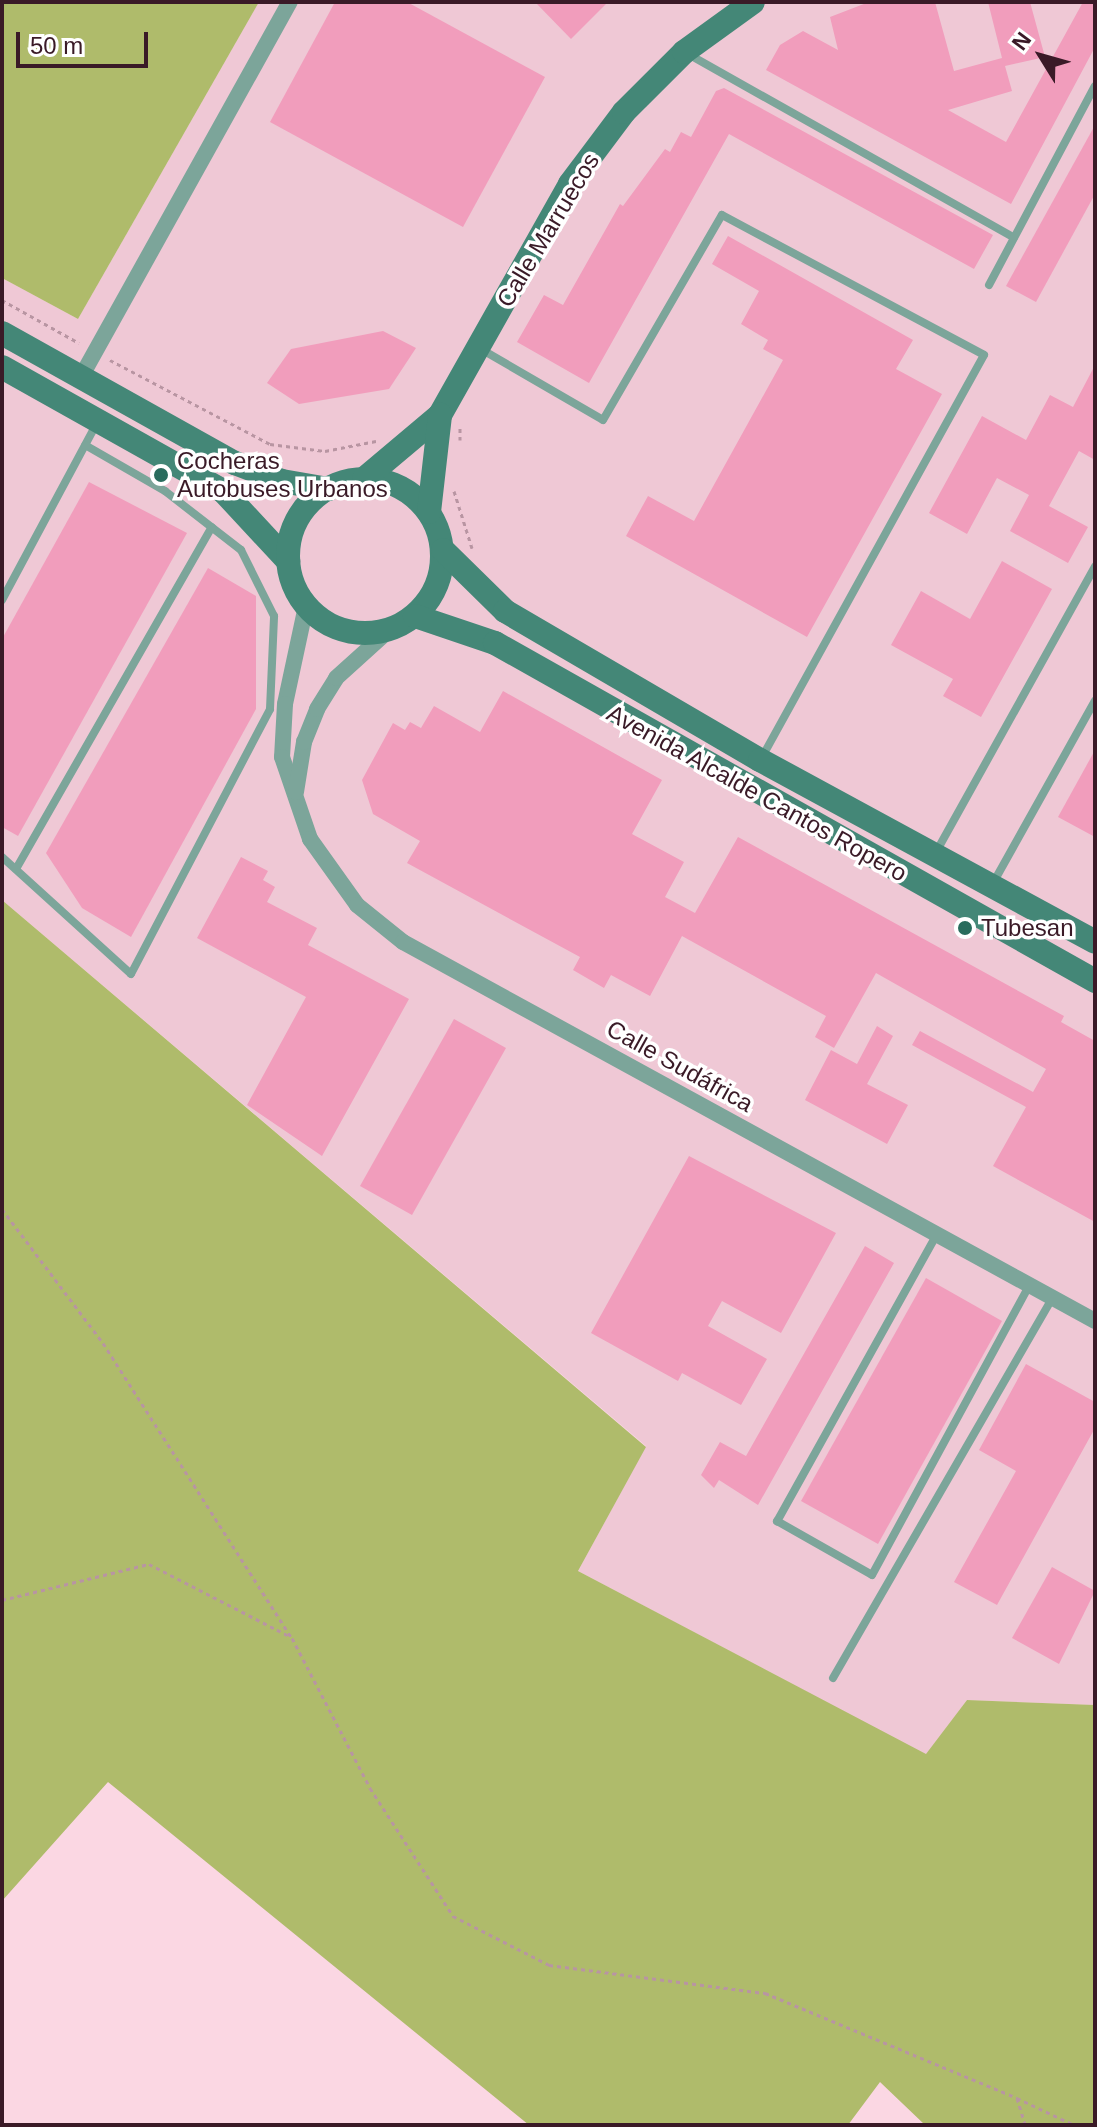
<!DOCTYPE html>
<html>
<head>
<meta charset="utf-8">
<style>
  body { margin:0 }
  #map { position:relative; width:1097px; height:2127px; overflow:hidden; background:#fbd7e3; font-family:Helvetica,sans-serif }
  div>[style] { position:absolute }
  .built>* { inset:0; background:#efc8d5 }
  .green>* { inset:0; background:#afbb6b }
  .building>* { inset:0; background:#f19dbc }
  .path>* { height:3px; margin-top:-1.5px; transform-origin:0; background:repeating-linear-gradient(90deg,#b895a2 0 4px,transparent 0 8px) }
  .lane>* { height:8px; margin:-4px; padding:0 4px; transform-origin:4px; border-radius:4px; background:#7ca59a }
  .street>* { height:16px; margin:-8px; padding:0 8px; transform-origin:8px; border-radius:8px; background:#7ca59a }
  .secondary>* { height:24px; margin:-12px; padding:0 12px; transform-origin:12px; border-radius:12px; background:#448777 }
  .secondary>.ring { margin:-12px; padding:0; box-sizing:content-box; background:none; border:24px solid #448777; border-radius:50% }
  .dots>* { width:22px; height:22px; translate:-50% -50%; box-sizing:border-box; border:4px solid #fff; border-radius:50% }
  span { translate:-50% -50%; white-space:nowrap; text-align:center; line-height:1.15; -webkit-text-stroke:7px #fff; paint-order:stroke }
  .street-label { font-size:24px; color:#3a1a27 }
  .poi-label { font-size:24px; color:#3a1a27 }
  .left { translate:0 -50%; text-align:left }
  .frame { position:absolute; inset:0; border:4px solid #3a1a27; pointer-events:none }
  .north { position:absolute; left:1001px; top:16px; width:80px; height:80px; -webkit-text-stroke:6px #fff; paint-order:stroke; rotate:307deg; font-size:22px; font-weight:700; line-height:32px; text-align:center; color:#3a1a27 }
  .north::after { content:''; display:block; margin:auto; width:28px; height:36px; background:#3a1a27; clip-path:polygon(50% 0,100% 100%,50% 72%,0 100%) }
  .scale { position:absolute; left:16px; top:32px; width:132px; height:36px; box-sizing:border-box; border:4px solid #3a1a27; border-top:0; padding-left:10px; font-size:24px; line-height:28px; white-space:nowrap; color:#3a1a27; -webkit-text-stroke:6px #fff; paint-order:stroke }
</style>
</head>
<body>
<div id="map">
  <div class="built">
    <i style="clip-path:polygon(259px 2px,1095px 2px,1095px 1705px,967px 1700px,926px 1755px,578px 1571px,646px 1446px,2px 900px,2px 278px,78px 319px)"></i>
  </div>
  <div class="green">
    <i style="clip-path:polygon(2px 2px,259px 2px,78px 319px,2px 278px)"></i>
    <i style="clip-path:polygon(2px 900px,646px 1447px,578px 1571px,926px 1754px,967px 1700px,1095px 1705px,1095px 2125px,925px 2125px,880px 2082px,848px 2125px,529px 2125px,108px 1782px,2px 1901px)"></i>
  </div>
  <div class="building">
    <i style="clip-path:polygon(335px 2px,407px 2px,545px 77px,463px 227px,270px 122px)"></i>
    <i style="clip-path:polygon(535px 2px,608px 2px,571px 39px)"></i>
    <i style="clip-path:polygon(869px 2px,935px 2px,954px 71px,1002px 58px,988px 2px,1030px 2px,1045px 57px,1005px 66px,1012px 91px,948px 110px,1006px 142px,1083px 2px,1095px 2px,1095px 47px,1011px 204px,766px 70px,780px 45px,803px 31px,838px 50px,830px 17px)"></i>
    <i style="clip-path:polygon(724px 88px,993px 235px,974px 269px,729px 134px,589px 383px,517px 342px,544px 295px,563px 305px,620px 204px,623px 206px,665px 149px,670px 152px,681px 132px,691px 137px,716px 91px)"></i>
    <i style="clip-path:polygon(1095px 125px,1095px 194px,1036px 302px,1006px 286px)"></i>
    <i style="clip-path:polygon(728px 236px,913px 340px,896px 369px,942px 394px,807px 637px,626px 536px,648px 496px,694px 521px,783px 360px,763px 349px,768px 340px,741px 324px,759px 291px,712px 264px)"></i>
    <i style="clip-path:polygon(383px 331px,416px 348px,389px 389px,299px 404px,267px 383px,291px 349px)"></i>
    <i style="clip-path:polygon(1095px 365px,1095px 460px,1079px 451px,1049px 506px,1088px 527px,1068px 563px,1010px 531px,1029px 495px,997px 478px,967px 534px,929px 513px,982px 416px,1026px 440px,1050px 395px,1073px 407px)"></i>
    <i style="clip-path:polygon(89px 482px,187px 533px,18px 836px,2px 827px,2px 639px)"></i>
    <i style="clip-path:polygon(1002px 561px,1052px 589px,981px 717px,943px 696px,953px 679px,891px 645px,921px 591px,970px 619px)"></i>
    <i style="clip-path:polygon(208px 568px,256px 596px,256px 709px,131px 937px,82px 908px,46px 853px)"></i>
    <i style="clip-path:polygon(503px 691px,662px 780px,632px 834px,684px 862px,665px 897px,695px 913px,738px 837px,1064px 1016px,1061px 1022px,1095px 1041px,1095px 1222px,993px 1166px,1026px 1107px,912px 1045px,920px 1031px,1033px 1092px,1046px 1069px,876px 973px,834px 1048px,815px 1037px,826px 1016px,682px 936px,650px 996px,611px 975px,604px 988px,573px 970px,580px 957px,407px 863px,420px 841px,373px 814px,362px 780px,393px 723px,405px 730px,410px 722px,421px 728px,434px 706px,480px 732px)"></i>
    <i style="clip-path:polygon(1095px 750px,1095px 837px,1058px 817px)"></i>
    <i style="clip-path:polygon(241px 857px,268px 871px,263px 880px,275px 887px,267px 902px,317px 928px,308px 945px,409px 999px,322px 1156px,247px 1105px,306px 997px,197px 938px)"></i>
    <i style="clip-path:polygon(454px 1019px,506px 1048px,412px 1215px,360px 1186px)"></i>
    <i style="clip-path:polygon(877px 1026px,893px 1036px,867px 1084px,908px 1105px,887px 1144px,805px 1100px,831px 1050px,857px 1064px)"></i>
    <i style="clip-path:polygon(689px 1156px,836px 1233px,781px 1333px,722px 1301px,708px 1326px,767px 1359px,741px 1405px,682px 1373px,678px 1381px,591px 1333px)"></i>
    <i style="clip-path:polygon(865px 1246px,894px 1263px,758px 1505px,719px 1480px,714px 1488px,701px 1475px,720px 1442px,746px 1456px)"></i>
    <i style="clip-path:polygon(926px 1278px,1002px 1321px,878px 1544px,801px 1501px)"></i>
    <i style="clip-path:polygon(1026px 1364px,1095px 1402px,1095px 1428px,997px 1605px,954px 1582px,1016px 1471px,979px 1450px)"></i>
    <i style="clip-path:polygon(1052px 1567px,1095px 1591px,1059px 1664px,1012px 1638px)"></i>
  </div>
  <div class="path">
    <i style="left:2px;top:300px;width:88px;rotate:29.2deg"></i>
    <i style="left:110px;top:360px;width:181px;rotate:27.7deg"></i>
    <i style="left:270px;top:444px;width:55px;rotate:7.3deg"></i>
    <i style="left:325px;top:451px;width:52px;rotate:-11.1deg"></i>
    <i style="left:460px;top:440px;width:15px;rotate:-90deg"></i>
    <i style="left:454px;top:491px;width:60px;rotate:72.5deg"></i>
    <i style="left:2px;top:1209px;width:168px;rotate:53deg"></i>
    <i style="left:103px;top:1343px;width:350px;rotate:57.4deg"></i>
    <i style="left:292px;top:1638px;width:169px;rotate:62.5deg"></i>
    <i style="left:370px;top:1788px;width:153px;rotate:57deg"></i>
    <i style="left:453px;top:1916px;width:108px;rotate:27deg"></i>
    <i style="left:549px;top:1965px;width:218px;rotate:7.4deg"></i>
    <i style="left:765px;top:1993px;width:273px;rotate:22.6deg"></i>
    <i style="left:1017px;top:2098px;width:28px;rotate:73deg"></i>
    <i style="left:2px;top:1600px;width:151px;rotate:-13.8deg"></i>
    <i style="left:149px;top:1564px;width:157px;rotate:27.2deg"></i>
    <i style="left:1017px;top:2098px;width:63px;rotate:25.3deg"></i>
  </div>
  <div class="lane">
    <i style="left:688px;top:54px;width:374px;rotate:29.4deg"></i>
    <i style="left:989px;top:285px;width:225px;rotate:-62deg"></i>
    <i style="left:479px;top:348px;width:143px;rotate:30.1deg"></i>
    <i style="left:603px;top:420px;width:237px;rotate:-59.9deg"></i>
    <i style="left:722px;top:215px;width:297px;rotate:28.1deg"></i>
    <i style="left:984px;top:355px;width:461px;rotate:118.9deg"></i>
    <i style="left:2px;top:600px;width:199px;rotate:-61.8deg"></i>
    <i style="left:935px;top:854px;width:329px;rotate:-60.9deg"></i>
    <i style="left:2px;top:857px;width:174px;rotate:42.2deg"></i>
    <i style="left:131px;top:974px;width:299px;rotate:-62.3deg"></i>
    <i style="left:270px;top:709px;width:93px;rotate:-87.5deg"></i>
    <i style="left:274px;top:616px;width:74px;rotate:-116.6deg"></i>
    <i style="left:241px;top:550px;width:96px;rotate:-142.2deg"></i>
    <i style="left:165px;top:491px;width:92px;rotate:-150.1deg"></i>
    <i style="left:16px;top:869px;width:394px;rotate:-60.2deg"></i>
    <i style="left:992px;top:885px;width:211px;rotate:-60.8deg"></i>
    <i style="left:937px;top:1234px;width:329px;rotate:119.1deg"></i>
    <i style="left:777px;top:1521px;width:109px;rotate:29.6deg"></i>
    <i style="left:872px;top:1575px;width:329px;rotate:-61.5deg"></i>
    <i style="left:833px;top:1678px;width:439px;rotate:-60deg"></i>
  </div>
  <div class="street">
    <i style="left:81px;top:377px;width:429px;rotate:-60.9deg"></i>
    <i style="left:306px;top:606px;width:100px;rotate:102.1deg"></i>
    <i style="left:285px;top:704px;width:53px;rotate:93.2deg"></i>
    <i style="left:282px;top:757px;width:87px;rotate:71.1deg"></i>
    <i style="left:310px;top:839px;width:81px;rotate:54.5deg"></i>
    <i style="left:357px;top:905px;width:59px;rotate:38.8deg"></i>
    <i style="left:403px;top:942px;width:789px;rotate:28.71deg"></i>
    <i style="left:296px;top:792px;width:51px;rotate:-80.9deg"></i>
    <i style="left:304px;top:742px;width:35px;rotate:-68deg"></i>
    <i style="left:317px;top:709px;width:36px;rotate:-58deg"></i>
    <i style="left:336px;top:678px;width:70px;rotate:-42.1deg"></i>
  </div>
  <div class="secondary">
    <i style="left:2px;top:333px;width:267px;rotate:29.2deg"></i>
    <i style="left:235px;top:463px;width:50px;rotate:21deg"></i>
    <i style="left:282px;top:481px;width:47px;rotate:9.9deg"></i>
    <i style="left:2px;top:367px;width:253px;rotate:29.3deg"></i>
    <i style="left:223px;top:491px;width:96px;rotate:47.1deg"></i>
    <i class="ring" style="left:288px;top:479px;width:130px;height:130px"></i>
    <i style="left:364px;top:479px;width:99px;rotate:-40.1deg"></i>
    <i style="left:440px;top:415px;width:265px;rotate:-60.6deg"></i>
    <i style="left:570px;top:184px;width:90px;rotate:-53.1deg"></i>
    <i style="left:624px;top:112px;width:85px;rotate:-45deg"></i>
    <i style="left:684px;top:52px;width:85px;rotate:-35.9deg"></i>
    <i style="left:429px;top:512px;width:98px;rotate:-83.5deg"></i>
    <i style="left:443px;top:550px;width:87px;rotate:44.5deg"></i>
    <i style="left:505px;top:611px;width:295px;rotate:30.3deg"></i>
    <i style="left:760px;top:760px;width:381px;rotate:28.5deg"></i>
    <i style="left:415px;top:616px;width:84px;rotate:18.6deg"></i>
    <i style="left:495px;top:643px;width:689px;rotate:29.39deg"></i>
  </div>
  <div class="dots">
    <i style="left:161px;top:475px;background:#296c5d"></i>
    <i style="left:965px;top:928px;background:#296c5d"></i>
  </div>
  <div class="street-label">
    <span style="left:548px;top:230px;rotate:-59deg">Calle Marruecos</span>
    <span style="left:757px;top:793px;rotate:29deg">Avenida Alcalde Cantos Ropero</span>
    <span style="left:680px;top:1066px;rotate:29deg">Calle Sudáfrica</span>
  </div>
  <div class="poi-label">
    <span class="left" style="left:177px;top:475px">Cocheras<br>Autobuses Urbanos</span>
    <span class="left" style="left:981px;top:928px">Tubesan</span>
  </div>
  <div class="frame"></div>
  <div class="north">N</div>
  <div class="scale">50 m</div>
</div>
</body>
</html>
